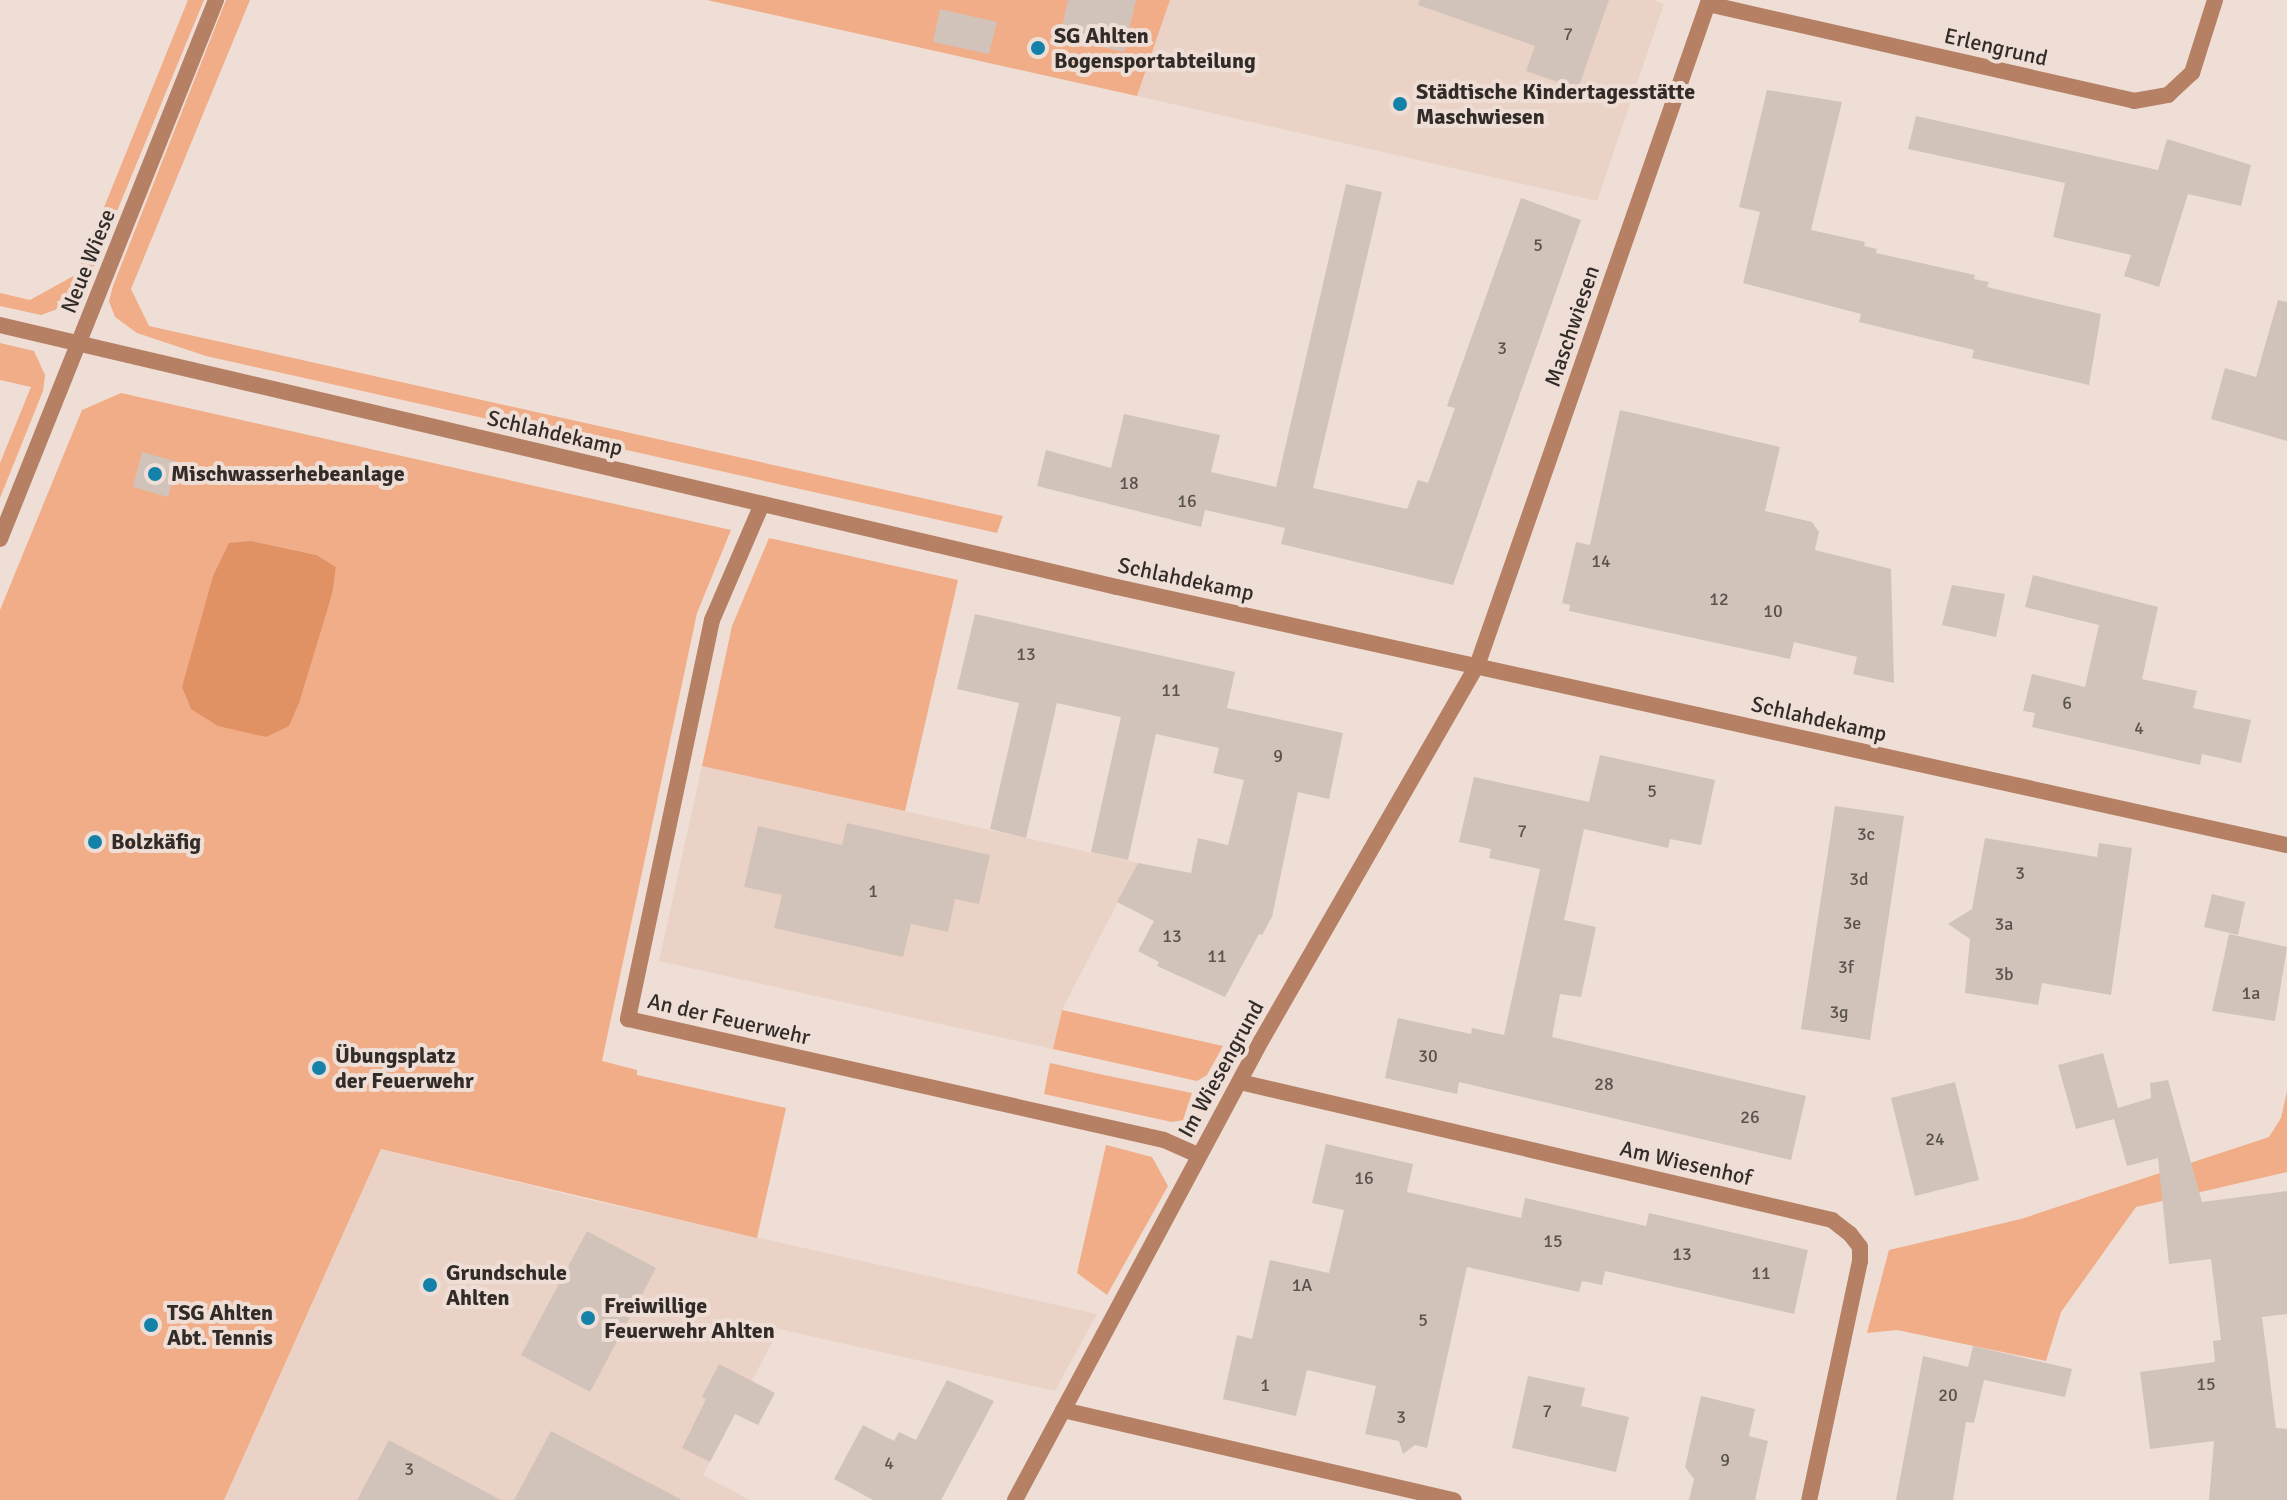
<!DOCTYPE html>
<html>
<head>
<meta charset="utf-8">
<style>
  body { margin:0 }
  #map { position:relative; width:2287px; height:1500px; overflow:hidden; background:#eeded6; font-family:Signika,sans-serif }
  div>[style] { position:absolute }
  .built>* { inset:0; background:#ead3c6 }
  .green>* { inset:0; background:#f1ad87 }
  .water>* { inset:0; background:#e19265 }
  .building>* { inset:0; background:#d2c3ba }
  .street>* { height:16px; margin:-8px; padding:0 8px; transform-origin:8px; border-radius:8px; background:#b58063 }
  .dots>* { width:22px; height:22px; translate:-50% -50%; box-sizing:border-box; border:4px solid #eeded6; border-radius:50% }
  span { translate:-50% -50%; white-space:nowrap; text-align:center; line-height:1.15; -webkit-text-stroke:8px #eeded6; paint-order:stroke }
  .number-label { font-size:18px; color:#5a524c }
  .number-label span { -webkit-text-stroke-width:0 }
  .poi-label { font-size:22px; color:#322c28; font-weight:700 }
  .left { translate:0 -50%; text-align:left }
  .street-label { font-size:22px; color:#322c28 }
</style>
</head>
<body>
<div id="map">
  <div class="built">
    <i style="clip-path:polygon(1170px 0,1653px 0,1664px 4px,1597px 201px,1137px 96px)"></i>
    <i style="clip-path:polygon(702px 766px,1138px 863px,1062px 1010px,1053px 1049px,659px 961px)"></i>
    <i style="clip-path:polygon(381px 1149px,582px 1198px,1097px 1314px,1055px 1391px,779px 1329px,703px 1475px,750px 1500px,224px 1500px)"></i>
  </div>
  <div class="green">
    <i style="clip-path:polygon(188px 0,204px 0,80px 301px,41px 315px,0 306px,0 293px,30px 300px,77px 274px)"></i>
    <i style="clip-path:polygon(226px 0,250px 0,131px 289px,149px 326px,1003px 516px,997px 533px,206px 356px,137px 333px,115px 317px,109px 301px,113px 286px)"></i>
    <i style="clip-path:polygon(707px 0,1170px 0,1137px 96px)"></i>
    <i style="clip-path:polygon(0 343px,34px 351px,45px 375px,43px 391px,0 498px,0 463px,31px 387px,0 380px)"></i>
    <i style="clip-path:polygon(evenodd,121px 393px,731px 530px,697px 613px,602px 1061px,637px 1070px,637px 1075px,786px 1108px,757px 1238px,381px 1149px,224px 1500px,0 1500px,0 610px,82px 410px,121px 393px,252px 541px,317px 555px,336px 567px,333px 591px,289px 726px,252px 541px)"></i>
    <i style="clip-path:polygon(769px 538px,958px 580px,905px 811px,702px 766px,732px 626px)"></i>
    <i style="clip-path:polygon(1062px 1010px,1223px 1046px,1207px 1075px,1197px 1081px,1053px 1049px)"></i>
    <i style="clip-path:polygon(1050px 1063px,1104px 1075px,1192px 1093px,1183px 1120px,1172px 1122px,1044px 1094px)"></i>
    <i style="clip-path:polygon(2287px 1091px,2287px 1172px,2136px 1207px,2061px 1312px,2046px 1361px,1897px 1330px,1867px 1333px,1889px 1250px,2021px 1219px,2269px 1137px,2281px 1118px)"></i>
    <i style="clip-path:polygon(1106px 1145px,1152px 1157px,1168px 1186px,1107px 1295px,1077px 1273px)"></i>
  </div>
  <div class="water">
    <i style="clip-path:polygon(252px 541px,317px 555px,336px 567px,333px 591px,299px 703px,289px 726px,266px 737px,218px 726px,191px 709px,182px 687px,213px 576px,229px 543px)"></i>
  </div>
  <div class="building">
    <i style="clip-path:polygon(1068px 0,1136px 0,1124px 52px,1060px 37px)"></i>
    <i style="clip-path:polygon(1419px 0,1609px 0,1578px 89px,1526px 71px,1535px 46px,1418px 5px)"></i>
    <i style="clip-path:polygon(940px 9px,997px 22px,989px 54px,933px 42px)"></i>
    <i style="clip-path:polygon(1767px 90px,1842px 102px,1811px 230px,1865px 242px,1864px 246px,1877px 249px,1876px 253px,1975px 275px,1974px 279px,1989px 282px,1987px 287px,2101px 314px,2089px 385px,1972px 358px,1974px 350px,1859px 322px,1861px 314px,1743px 283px,1760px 212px,1739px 207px)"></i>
    <i style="clip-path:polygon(1916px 116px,2158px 170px,2167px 139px,2251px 165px,2241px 206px,2188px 194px,2159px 287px,2124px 276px,2131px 255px,2053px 237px,2065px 183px,1908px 149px)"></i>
    <i style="clip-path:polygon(1346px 184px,1382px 192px,1313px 488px,1407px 509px,1418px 480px,1428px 483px,1455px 408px,1447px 406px,1521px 198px,1581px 220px,1453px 585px,1281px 544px,1285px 528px,1205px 510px,1201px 527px,1037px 486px,1046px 450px,1111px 468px,1124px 414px,1220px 435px,1211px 472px,1276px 487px)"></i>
    <i style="clip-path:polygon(2278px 300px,2287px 302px,2287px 441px,2211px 419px,2225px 368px,2256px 377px)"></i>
    <i style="clip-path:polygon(1620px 410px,1780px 447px,1765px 511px,1812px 522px,1819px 532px,1815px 550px,1891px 569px,1894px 683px,1853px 674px,1857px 657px,1794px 642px,1790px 659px,1569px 611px,1570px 605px,1562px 603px,1576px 542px,1590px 545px)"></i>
    <i style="clip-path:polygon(142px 452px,178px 462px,168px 497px,133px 487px)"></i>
    <i style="clip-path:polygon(2033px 575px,2158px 607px,2142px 679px,2197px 691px,2193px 708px,2251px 720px,2241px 763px,2202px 754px,2200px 765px,2032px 727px,2035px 713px,2023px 711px,2032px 674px,2085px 687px,2099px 625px,2025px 607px)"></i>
    <i style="clip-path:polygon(1952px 585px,2005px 594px,1996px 637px,1942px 625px)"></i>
    <i style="clip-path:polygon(975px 614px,1235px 672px,1227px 708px,1343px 733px,1329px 799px,1298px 792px,1272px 917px,1262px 935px,1259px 934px,1225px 997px,1157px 966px,1159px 962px,1138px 951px,1154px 921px,1117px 902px,1138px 863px,1191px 873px,1198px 838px,1228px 845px,1244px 780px,1213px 773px,1219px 748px,1156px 734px,1128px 860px,1091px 852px,1121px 717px,1057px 703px,1026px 838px,990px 829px,1019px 703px,957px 689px)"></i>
    <i style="clip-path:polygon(1600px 755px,1715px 780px,1701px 845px,1670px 839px,1668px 848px,1584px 829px,1564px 920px,1596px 927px,1581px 997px,1560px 994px,1552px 1037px,1806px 1096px,1791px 1160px,1459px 1082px,1457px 1094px,1385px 1078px,1398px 1018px,1471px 1034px,1472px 1028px,1504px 1035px,1540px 869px,1489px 858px,1491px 849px,1459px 842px,1474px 777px,1589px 802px)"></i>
    <i style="clip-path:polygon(1835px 806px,1904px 816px,1870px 1040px,1801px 1029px)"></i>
    <i style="clip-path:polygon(847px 823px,990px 855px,979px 904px,955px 899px,948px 932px,911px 924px,903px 957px,774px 928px,782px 895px,744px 887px,758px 826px,842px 845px)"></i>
    <i style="clip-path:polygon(1985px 838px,2097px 857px,2099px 843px,2132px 848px,2111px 995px,2042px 983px,2038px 1005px,1965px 993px,1970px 939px,1948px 924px,1972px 909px)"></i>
    <i style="clip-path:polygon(2212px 894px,2245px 902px,2238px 935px,2204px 927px)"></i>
    <i style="clip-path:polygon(2229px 934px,2287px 947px,2275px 1021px,2212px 1011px)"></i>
    <i style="clip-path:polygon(2103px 1053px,2118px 1108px,2151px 1098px,2150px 1083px,2168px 1080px,2202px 1202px,2287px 1191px,2287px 1314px,2262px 1317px,2276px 1428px,2287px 1429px,2287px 1500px,2209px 1500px,2214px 1441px,2150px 1449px,2140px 1372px,2215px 1362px,2213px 1341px,2221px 1340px,2211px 1259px,2169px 1264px,2158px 1158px,2127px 1166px,2114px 1119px,2076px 1129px,2058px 1065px)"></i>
    <i style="clip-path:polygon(1955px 1082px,1979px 1180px,1915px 1196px,1891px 1098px)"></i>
    <i style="clip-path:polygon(1326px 1144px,1413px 1164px,1407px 1192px,1521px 1218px,1525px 1198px,1646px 1226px,1649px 1213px,1808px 1250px,1794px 1314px,1605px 1271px,1602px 1285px,1582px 1281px,1579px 1292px,1467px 1267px,1427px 1448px,1415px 1445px,1403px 1454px,1399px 1441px,1365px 1434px,1376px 1386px,1307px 1370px,1296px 1416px,1223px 1399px,1237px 1335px,1252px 1339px,1270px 1260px,1329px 1273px,1344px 1210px,1312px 1203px)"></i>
    <i style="clip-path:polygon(587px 1231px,656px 1268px,590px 1392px,521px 1355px)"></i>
    <i style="clip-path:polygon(1973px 1346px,2072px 1369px,2065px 1397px,1984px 1380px,1974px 1423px,1966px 1422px,1953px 1500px,1896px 1500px,1923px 1356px,1968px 1367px)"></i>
    <i style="clip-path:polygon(719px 1364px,775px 1393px,758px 1425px,735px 1414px,710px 1462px,682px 1448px,706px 1399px,702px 1397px)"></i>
    <i style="clip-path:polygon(1528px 1376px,1585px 1388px,1581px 1406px,1629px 1417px,1616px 1472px,1512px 1448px)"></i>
    <i style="clip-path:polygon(947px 1380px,994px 1401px,941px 1500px,873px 1500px,834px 1479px,863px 1425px,894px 1441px,899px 1432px,916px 1440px)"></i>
    <i style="clip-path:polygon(1701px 1396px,1755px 1409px,1749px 1436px,1768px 1441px,1755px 1500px,1689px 1500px,1694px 1479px,1685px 1467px)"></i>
    <i style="clip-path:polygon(551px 1431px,682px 1500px,514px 1500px)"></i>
    <i style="clip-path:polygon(389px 1440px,501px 1500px,357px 1500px)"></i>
  </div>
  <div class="street">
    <i style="left:1708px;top:4px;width:437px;rotate:12.8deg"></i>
    <i style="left:2134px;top:101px;width:35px;rotate:-10deg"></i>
    <i style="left:2168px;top:95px;width:33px;rotate:-43deg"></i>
    <i style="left:2192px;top:73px;width:77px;rotate:-72.5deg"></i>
    <i style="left:0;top:325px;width:1147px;rotate:13.2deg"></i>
    <i style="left:1117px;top:587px;width:1198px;rotate:12.44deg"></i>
    <i style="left:762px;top:504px;width:126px;rotate:113.3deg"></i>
    <i style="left:712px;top:620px;width:408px;rotate:101.9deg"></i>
    <i style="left:628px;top:1019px;width:549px;rotate:12.72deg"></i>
    <i style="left:1164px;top:1140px;width:37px;rotate:24deg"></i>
    <i style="left:0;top:539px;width:581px;rotate:-68.16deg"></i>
    <i style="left:1240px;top:1082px;width:608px;rotate:13.12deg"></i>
    <i style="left:1832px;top:1220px;width:23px;rotate:38deg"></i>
    <i style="left:1850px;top:1234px;width:16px;rotate:52deg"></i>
    <i style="left:1860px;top:1247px;width:14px;rotate:90deg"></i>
    <i style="left:1860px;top:1261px;width:244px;rotate:102deg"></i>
    <i style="left:1063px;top:1410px;width:401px;rotate:13deg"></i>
    <i style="left:1015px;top:1500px;width:521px;rotate:-61.81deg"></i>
    <i style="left:1261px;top:1041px;width:433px;rotate:-60.1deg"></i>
    <i style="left:1477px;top:666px;width:705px;rotate:-70.79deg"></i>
  </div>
  <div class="dots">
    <i style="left:1038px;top:48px;background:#1481a9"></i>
    <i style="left:1400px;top:104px;background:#1481a9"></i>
    <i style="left:155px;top:474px;background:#1481a9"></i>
    <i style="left:95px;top:842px;background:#1481a9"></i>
    <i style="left:319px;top:1068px;background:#1481a9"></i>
    <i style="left:430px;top:1285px;background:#1481a9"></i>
    <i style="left:588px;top:1318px;background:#1481a9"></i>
    <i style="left:151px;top:1325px;background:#1481a9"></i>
  </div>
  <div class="number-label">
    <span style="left:1568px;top:34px">7</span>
    <span style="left:1538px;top:245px">5</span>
    <span style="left:1502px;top:348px">3</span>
    <span style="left:1129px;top:483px">18</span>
    <span style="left:1187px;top:501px">16</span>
    <span style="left:1601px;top:561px">14</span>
    <span style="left:1719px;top:599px">12</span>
    <span style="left:1773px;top:611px">10</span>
    <span style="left:1026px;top:654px">13</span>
    <span style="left:1171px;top:690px">11</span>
    <span style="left:2067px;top:703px">6</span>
    <span style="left:2139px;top:728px">4</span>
    <span style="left:1278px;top:756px">9</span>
    <span style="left:1652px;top:791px">5</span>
    <span style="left:1522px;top:831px">7</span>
    <span style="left:1866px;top:834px">3c</span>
    <span style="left:2020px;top:873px">3</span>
    <span style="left:1859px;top:879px">3d</span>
    <span style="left:873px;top:891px">1</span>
    <span style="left:1852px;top:923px">3e</span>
    <span style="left:2004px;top:924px">3a</span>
    <span style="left:1172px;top:936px">13</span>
    <span style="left:1217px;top:956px">11</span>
    <span style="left:1846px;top:967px">3f</span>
    <span style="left:2004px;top:974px">3b</span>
    <span style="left:2251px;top:993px">1a</span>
    <span style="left:1839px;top:1012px">3g</span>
    <span style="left:1428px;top:1056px">30</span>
    <span style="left:1604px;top:1084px">28</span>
    <span style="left:1750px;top:1117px">26</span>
    <span style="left:1935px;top:1139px">24</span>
    <span style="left:1364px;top:1178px">16</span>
    <span style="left:1553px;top:1241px">15</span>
    <span style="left:1682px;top:1254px">13</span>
    <span style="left:1761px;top:1273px">11</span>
    <span style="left:1302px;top:1285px">1A</span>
    <span style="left:1423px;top:1320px">5</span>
    <span style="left:2206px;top:1384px">15</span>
    <span style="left:1265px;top:1385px">1</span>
    <span style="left:1948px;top:1395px">20</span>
    <span style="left:1547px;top:1411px">7</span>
    <span style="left:1401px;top:1417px">3</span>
    <span style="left:1725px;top:1460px">9</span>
    <span style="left:889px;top:1463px">4</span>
    <span style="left:409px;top:1469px">3</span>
  </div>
  <div class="poi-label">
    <span class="left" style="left:1054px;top:48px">SG Ahlten<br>Bogensportabteilung</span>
    <span class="left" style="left:1416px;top:104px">Städtische Kindertagesstätte<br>Maschwiesen</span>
    <span class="left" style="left:171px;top:474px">Mischwasserhebeanlage</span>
    <span class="left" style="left:111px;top:842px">Bolzkäfig</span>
    <span class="left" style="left:335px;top:1068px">Übungsplatz<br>der Feuerwehr</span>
    <span class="left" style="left:446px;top:1285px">Grundschule<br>Ahlten</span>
    <span class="left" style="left:604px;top:1318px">Freiwillige<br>Feuerwehr Ahlten</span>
    <span class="left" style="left:167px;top:1325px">TSG Ahlten<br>Abt. Tennis</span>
  </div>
  <div class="street-label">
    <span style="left:1996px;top:47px;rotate:13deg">Erlengrund</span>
    <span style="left:88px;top:261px;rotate:-68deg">Neue Wiese</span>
    <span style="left:1572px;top:326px;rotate:-71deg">Maschwiesen</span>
    <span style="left:555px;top:433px;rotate:13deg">Schlahdekamp</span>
    <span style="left:1186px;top:579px;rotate:12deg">Schlahdekamp</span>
    <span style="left:1819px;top:719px;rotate:13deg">Schlahdekamp</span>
    <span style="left:729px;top:1019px;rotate:13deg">An der Feuerwehr</span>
    <span style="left:1221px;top:1069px;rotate:-61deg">Im Wiesengrund</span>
    <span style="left:1686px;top:1163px;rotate:13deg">Am Wiesenhof</span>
  </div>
</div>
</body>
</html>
